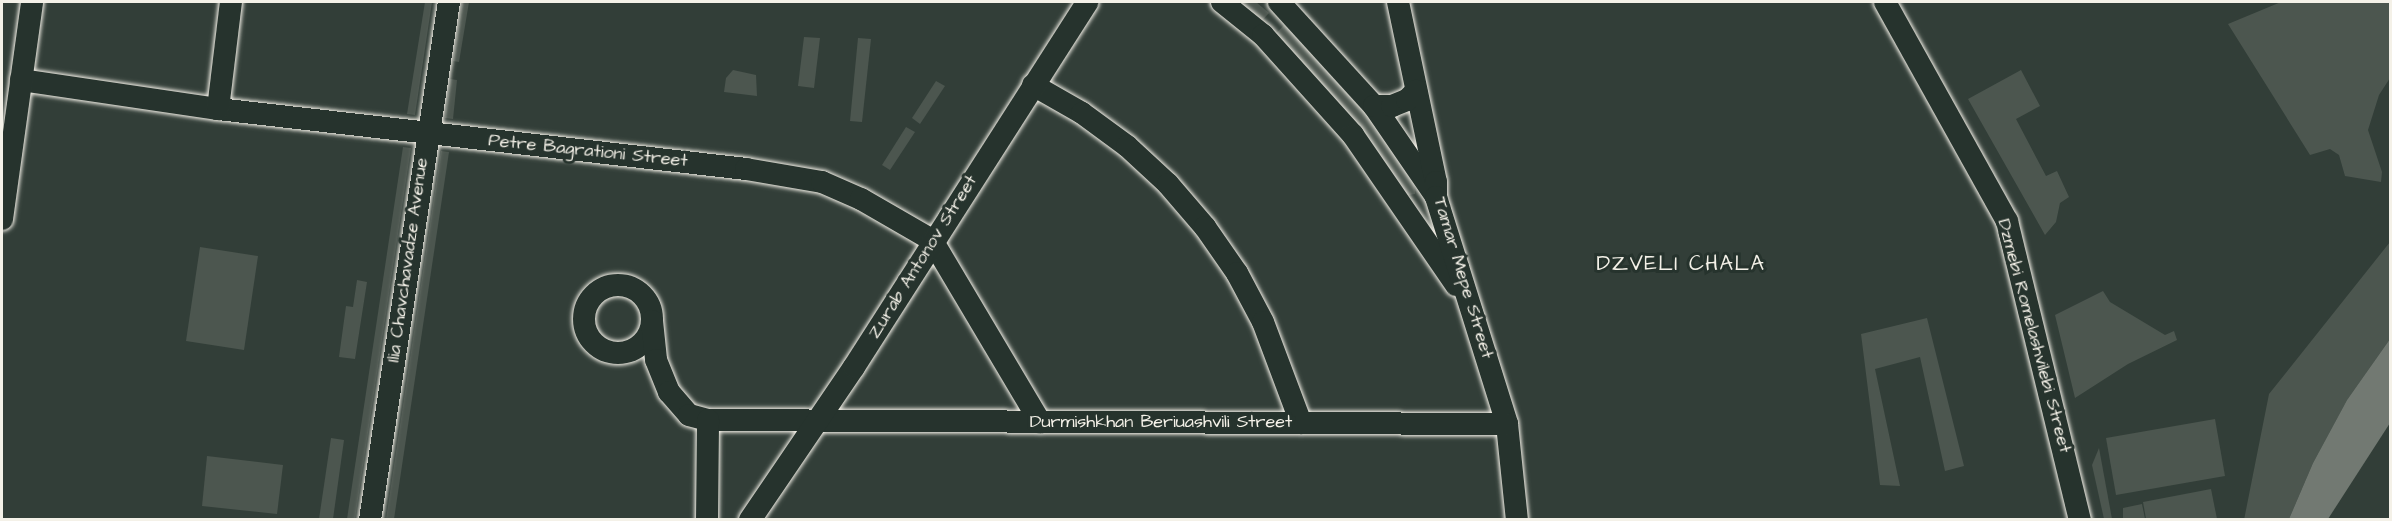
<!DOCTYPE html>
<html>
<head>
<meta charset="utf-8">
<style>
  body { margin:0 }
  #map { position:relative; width:2392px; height:521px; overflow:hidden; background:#323e38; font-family:"Architects Daughter",sans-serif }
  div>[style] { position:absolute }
  .green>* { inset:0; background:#4c564f }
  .water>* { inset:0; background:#727972 }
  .roads { filter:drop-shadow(0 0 2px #f4f1e8) drop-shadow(0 0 2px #f4f1e8) }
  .minor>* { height:22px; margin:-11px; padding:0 11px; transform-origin:11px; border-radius:11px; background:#26332d }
  .minor>.ring { margin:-11px; padding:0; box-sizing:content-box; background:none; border:22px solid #26332d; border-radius:50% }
  span { translate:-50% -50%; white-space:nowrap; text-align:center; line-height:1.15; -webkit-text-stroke:6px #26332d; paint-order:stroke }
  .street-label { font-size:18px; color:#f4f1e8 }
  .quarter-label { font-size:21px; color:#f4f1e8; letter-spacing:1.5px }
  .frame { position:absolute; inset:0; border:3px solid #f4f1e8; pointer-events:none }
</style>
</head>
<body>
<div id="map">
  <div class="green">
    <i style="clip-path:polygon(425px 2px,432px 2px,415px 115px,407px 114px)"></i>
    <i style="clip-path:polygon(462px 2px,469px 2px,459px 62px,453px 61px)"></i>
    <i style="clip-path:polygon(1227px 2px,1256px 2px,1269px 13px,1256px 27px)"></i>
    <i style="clip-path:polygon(2281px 2px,2390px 2px,2390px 78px,2379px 95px,2368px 130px,2382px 172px,2381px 182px,2345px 176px,2339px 155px,2330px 149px,2310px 155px,2228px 24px)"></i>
    <i style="clip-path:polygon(1284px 25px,1335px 74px,1375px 123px,1414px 180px,1415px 194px,1403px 196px,1272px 38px)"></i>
    <i style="clip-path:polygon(804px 37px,820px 38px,814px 88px,798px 86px)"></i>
    <i style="clip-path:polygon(858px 38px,871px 39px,862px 122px,850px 121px)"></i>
    <i style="clip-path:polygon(733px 70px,756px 75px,757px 96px,724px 92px,726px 78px)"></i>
    <i style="clip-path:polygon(2021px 70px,2040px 106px,2016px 119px,2046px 176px,2057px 171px,2069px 197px,2060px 203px,2056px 222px,2045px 235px,1968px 99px)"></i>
    <i style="clip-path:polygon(450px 79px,457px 80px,453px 119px,445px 118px)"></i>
    <i style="clip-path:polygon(936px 81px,945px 86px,920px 124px,912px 118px)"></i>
    <i style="clip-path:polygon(906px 127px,915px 132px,890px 170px,882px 165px)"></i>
    <i style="clip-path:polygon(403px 147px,411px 148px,355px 519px,347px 519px)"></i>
    <i style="clip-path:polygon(441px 151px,449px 152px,394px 519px,386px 519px)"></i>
    <i style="clip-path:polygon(2390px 242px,2390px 339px,2347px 400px,2313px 463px,2289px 519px,2244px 520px,2269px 394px)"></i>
    <i style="clip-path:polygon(200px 247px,258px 256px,244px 350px,186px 341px)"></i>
    <i style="clip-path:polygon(357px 280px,367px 282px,355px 359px,339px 357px,346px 306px,353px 307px)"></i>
    <i style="clip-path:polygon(2103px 291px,2110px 302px,2165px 335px,2174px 331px,2177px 340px,2128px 364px,2075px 398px,2055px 315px)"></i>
    <i style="clip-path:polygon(1927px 318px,1964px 466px,1945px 471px,1920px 357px,1875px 369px,1900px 486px,1880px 485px,1861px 334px)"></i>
    <i style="clip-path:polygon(2215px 419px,2225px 476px,2116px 495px,2106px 438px)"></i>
    <i style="clip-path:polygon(331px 438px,344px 440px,333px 519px,319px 519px)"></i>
    <i style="clip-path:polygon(2099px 448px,2112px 519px,2104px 519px,2092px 465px)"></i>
    <i style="clip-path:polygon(207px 456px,283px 465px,277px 514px,202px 506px)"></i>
    <i style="clip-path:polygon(2211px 489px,2217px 519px,2146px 519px,2143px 502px)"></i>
    <i style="clip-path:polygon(2142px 504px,2145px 519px,2123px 519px,2123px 508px)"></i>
  </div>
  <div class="water">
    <i style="clip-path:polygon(2390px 339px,2390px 423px,2328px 519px,2289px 519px,2313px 463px,2347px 400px)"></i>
  </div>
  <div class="roads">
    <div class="minor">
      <i style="left:1222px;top:2px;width:53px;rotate:38.8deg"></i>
      <i style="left:1263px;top:35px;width:135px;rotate:48deg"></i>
      <i style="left:1353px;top:135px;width:182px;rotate:55.5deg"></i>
      <i style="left:1279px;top:2px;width:141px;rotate:47.6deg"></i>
      <i style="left:1374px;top:106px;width:108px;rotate:55.6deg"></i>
      <i style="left:1398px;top:2px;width:184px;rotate:78.1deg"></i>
      <i style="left:1436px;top:182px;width:15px;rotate:90deg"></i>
      <i style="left:1436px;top:197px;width:238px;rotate:72.6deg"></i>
      <i style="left:1507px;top:424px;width:97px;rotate:84.1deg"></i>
      <i style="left:1885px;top:2px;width:251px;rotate:60.9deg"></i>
      <i style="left:2007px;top:221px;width:308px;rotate:76.3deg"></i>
      <i style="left:21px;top:80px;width:199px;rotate:8.4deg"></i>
      <i style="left:218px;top:109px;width:531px;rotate:6.48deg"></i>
      <i style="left:746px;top:169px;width:77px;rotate:9.7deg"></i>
      <i style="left:822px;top:182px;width:43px;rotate:23.6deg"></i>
      <i style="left:861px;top:199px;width:82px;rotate:30deg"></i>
      <i style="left:932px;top:240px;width:212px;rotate:59.3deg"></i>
      <i style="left:1033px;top:85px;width:56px;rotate:29.7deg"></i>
      <i style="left:1082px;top:113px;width:56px;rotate:36.3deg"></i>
      <i style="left:1127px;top:146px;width:56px;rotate:42.8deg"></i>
      <i style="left:1168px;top:184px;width:57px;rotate:49.3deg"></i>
      <i style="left:1205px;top:227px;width:56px;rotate:55.2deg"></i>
      <i style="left:1237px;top:273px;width:55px;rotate:62deg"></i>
      <i style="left:1263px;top:322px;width:108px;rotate:69.4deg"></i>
      <i style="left:1374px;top:106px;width:18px"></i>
      <i style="left:1392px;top:106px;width:16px;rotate:-22deg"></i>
      <i style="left:1407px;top:100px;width:13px;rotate:-45deg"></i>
      <i style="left:218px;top:109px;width:108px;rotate:-83.1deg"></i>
      <i style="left:2px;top:219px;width:219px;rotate:-82.1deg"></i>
      <i class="ring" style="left:584px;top:285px;width:46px;height:46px"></i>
      <i style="left:652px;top:321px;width:39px;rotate:84deg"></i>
      <i style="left:656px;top:360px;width:35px;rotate:68deg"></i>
      <i style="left:669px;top:392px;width:30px;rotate:49deg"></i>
      <i style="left:689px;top:415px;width:20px;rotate:15deg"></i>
      <i style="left:708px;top:420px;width:799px;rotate:0.29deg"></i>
      <i style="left:370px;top:520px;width:524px;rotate:-81.33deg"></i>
      <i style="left:707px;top:520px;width:100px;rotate:-89.4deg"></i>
      <i style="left:750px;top:520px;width:185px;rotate:-55.8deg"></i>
      <i style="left:854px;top:367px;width:433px;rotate:-57.4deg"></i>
    </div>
  </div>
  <div class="street-label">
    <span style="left:588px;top:151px;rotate:6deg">Petre Bagrationi Street</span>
    <span style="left:923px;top:257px;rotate:-58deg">Zurab Antonov Street</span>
    <span style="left:408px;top:260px;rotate:-82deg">Ilia Chavchavadze Avenue</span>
    <span style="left:1463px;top:278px;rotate:73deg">Tamar Mepe Street</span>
    <span style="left:2034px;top:336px;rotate:75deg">Dzmebi Romelashvilebi Street</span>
    <span style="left:1161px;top:422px">Durmishkhan Beriuashvili Street</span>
  </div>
  <div class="quarter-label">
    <span style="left:1681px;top:264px">DZVELI CHALA</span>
  </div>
  <div class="frame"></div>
</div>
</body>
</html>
